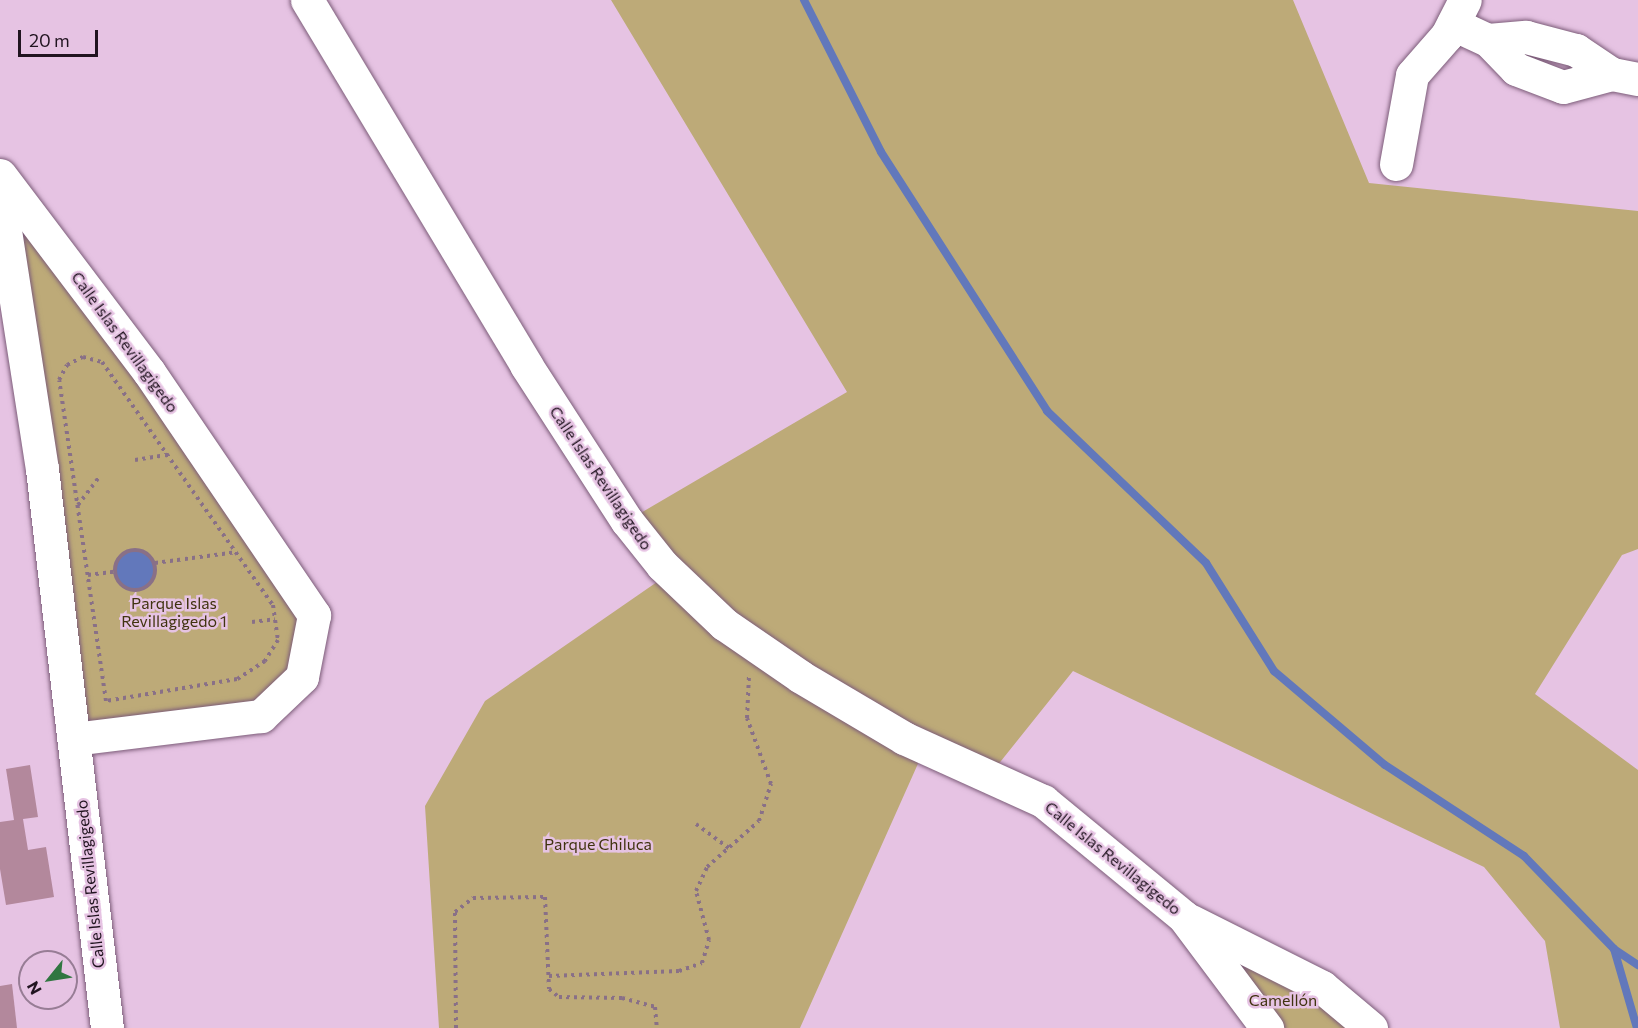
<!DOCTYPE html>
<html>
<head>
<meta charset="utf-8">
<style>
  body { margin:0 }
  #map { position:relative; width:1638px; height:1028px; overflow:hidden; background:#e6c3e3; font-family:Commissioner,sans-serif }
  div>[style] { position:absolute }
  .green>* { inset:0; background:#bdaa78 }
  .water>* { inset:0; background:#6278bb }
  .round { border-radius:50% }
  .stream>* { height:8px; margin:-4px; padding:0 4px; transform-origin:4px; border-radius:4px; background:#6278bb }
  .building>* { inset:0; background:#b3889c }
  .path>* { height:4px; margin-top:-2px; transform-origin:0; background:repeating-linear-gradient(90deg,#897087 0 3px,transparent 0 7.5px) }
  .path>.ring { margin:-2px; padding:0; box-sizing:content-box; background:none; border:4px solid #897087; border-radius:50% }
  .roads { filter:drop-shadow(0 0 2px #7c5c79) drop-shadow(0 0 2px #7c5c79) }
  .minor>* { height:33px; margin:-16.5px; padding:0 16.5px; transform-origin:16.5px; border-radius:16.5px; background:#fff }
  span { translate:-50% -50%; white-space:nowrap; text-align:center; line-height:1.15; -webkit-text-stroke:5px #e6c3e3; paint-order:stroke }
  .street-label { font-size:16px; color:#211420 }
  .park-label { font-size:16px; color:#40330f }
  .north { position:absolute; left:18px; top:950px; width:60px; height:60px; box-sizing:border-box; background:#e6c3e3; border:2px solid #977d95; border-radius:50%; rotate:240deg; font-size:16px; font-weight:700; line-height:24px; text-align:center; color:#211420 }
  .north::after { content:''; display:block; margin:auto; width:21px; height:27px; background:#307641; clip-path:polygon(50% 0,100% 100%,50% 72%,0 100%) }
  .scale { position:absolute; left:18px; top:30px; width:80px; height:27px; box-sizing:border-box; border:3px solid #211420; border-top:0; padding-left:8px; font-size:18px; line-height:21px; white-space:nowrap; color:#211420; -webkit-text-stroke:4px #e6c3e3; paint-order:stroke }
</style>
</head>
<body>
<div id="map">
  <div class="green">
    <i style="clip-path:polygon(611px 0,1293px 0,1369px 183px,1638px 211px,1638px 549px,1622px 555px,1535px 694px,1638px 770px,1638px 1028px,1560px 1028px,1545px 941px,1484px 867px,1073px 671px,989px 776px,925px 748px,800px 1028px,439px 1028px,425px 806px,485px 701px,670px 573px,627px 521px,847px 392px)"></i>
    <i style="clip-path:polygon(0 198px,314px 615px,302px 677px,261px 716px,74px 739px)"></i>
    <i style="clip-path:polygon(1184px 917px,1371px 1028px,1267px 1028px)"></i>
  </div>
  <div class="water">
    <i class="round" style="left:115px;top:550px;width:40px;height:40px"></i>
  </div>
  <div class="stream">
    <i style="left:804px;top:0;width:170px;rotate:63.1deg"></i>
    <i style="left:881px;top:152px;width:308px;rotate:57.3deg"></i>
    <i style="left:1047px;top:411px;width:220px;rotate:43.7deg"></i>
    <i style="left:1206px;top:563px;width:128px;rotate:57.8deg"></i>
    <i style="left:1274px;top:671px;width:145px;rotate:40.3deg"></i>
    <i style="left:1385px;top:765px;width:166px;rotate:33.2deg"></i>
    <i style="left:1524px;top:856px;width:129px;rotate:45.9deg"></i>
    <i style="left:1614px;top:949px;width:82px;rotate:73.8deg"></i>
    <i style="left:1614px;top:949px;width:29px;rotate:34deg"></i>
  </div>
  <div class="building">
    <i style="clip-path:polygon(30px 765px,38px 817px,23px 819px,28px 850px,46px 847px,54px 897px,6px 905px,0 869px,0 822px,14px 820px,6px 769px)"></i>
    <i style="clip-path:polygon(12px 984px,17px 1028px,0 1028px,0 986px)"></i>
  </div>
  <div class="path">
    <i style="left:83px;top:357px;width:20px;rotate:15deg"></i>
    <i style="left:102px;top:362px;width:297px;rotate:54.9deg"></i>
    <i style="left:273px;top:605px;width:35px;rotate:82deg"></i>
    <i style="left:278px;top:640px;width:25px;rotate:122deg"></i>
    <i style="left:265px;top:661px;width:33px;rotate:147deg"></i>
    <i style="left:237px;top:679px;width:133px;rotate:170.5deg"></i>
    <i style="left:106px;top:701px;width:324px;rotate:-98.3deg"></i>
    <i style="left:59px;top:380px;width:17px;rotate:-62deg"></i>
    <i style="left:67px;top:365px;width:18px;rotate:-27deg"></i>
    <i style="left:135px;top:460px;width:33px;rotate:-9deg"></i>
    <i style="left:78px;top:505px;width:34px;rotate:-53deg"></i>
    <i class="ring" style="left:115px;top:550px;width:36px;height:36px"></i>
    <i style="left:155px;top:563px;width:83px;rotate:-7.6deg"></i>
    <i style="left:88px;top:575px;width:26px;rotate:-7deg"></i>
    <i style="left:252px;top:622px;width:23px;rotate:-7deg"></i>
    <i style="left:696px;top:824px;width:42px;rotate:36.3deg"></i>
    <i style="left:549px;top:976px;width:130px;rotate:-2.2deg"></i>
    <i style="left:679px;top:971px;width:24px;rotate:-19deg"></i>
    <i style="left:702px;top:963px;width:24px;rotate:-73deg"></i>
    <i style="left:709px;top:940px;width:51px;rotate:-104.9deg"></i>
    <i style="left:696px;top:891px;width:26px;rotate:-65deg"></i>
    <i style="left:707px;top:867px;width:69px;rotate:-41.5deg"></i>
    <i style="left:759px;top:821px;width:39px;rotate:-72deg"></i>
    <i style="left:771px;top:784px;width:70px;rotate:-110deg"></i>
    <i style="left:747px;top:718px;width:42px;rotate:-87.3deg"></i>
    <i style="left:456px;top:1028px;width:116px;rotate:-90.5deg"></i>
    <i style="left:455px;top:912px;width:23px;rotate:-38deg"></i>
    <i style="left:473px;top:898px;width:72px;rotate:-0.8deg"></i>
    <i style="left:545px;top:897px;width:92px;rotate:87.5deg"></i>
    <i style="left:549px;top:989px;width:13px;rotate:39deg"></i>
    <i style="left:559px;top:997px;width:63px;rotate:0.9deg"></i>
    <i style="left:622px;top:998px;width:34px;rotate:15deg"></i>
    <i style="left:655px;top:1007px;width:21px;rotate:85deg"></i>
  </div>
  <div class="roads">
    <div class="minor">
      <i style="left:307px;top:0;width:426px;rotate:59deg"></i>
      <i style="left:526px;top:365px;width:186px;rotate:57.1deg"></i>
      <i style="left:627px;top:521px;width:56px;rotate:51.5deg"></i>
      <i style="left:662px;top:565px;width:86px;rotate:43.6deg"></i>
      <i style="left:724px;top:624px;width:93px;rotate:34.5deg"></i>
      <i style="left:801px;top:677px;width:120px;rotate:30.6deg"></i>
      <i style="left:904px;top:738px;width:153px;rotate:24.4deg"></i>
      <i style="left:1043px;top:801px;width:183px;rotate:39.4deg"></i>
      <i style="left:1184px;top:917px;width:139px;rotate:53.2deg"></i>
      <i style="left:1453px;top:24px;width:38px;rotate:25deg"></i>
      <i style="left:1488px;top:40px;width:40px;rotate:46deg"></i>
      <i style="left:1516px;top:69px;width:50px;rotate:21deg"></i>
      <i style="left:1563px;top:87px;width:51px;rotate:-14.9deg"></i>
      <i style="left:1488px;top:40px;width:38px;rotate:-5deg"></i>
      <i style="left:1526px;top:37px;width:52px;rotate:14.6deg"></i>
      <i style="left:1576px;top:50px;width:43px;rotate:33.7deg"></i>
      <i style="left:1612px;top:74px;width:26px;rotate:11deg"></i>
      <i style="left:1396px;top:164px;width:90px;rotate:-79.8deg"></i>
      <i style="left:1412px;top:75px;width:53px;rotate:-48.8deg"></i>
      <i style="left:1447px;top:35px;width:39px;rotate:-63deg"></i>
      <i style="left:0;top:175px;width:247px;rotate:52.9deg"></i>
      <i style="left:149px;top:372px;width:294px;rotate:55.8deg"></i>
      <i style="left:314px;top:615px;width:63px;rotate:101deg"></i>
      <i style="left:302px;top:677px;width:57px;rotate:136.4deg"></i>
      <i style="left:261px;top:716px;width:188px;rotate:173deg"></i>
      <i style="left:0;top:198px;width:274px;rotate:81.2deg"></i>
      <i style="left:42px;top:469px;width:563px;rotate:83.37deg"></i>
      <i style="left:1191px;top:921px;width:147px;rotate:26.7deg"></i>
      <i style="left:1322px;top:987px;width:64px;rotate:39.9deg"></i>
    </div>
  </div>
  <div class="street-label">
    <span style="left:125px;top:342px;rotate:54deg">Calle Islas Revillagigedo</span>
    <span style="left:601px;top:478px;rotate:56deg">Calle Islas Revillagigedo</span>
    <span style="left:1113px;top:858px;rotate:39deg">Calle Islas Revillagigedo</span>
    <span style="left:90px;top:884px;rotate:-96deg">Calle Islas Revillagigedo</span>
  </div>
  <div class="park-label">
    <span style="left:174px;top:612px">Parque Islas<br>Revillagigedo 1</span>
    <span style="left:598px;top:844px">Parque Chiluca</span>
    <span style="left:1283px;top:1000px">Camellón</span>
  </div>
  <div class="north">N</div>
  <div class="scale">20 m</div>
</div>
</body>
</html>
